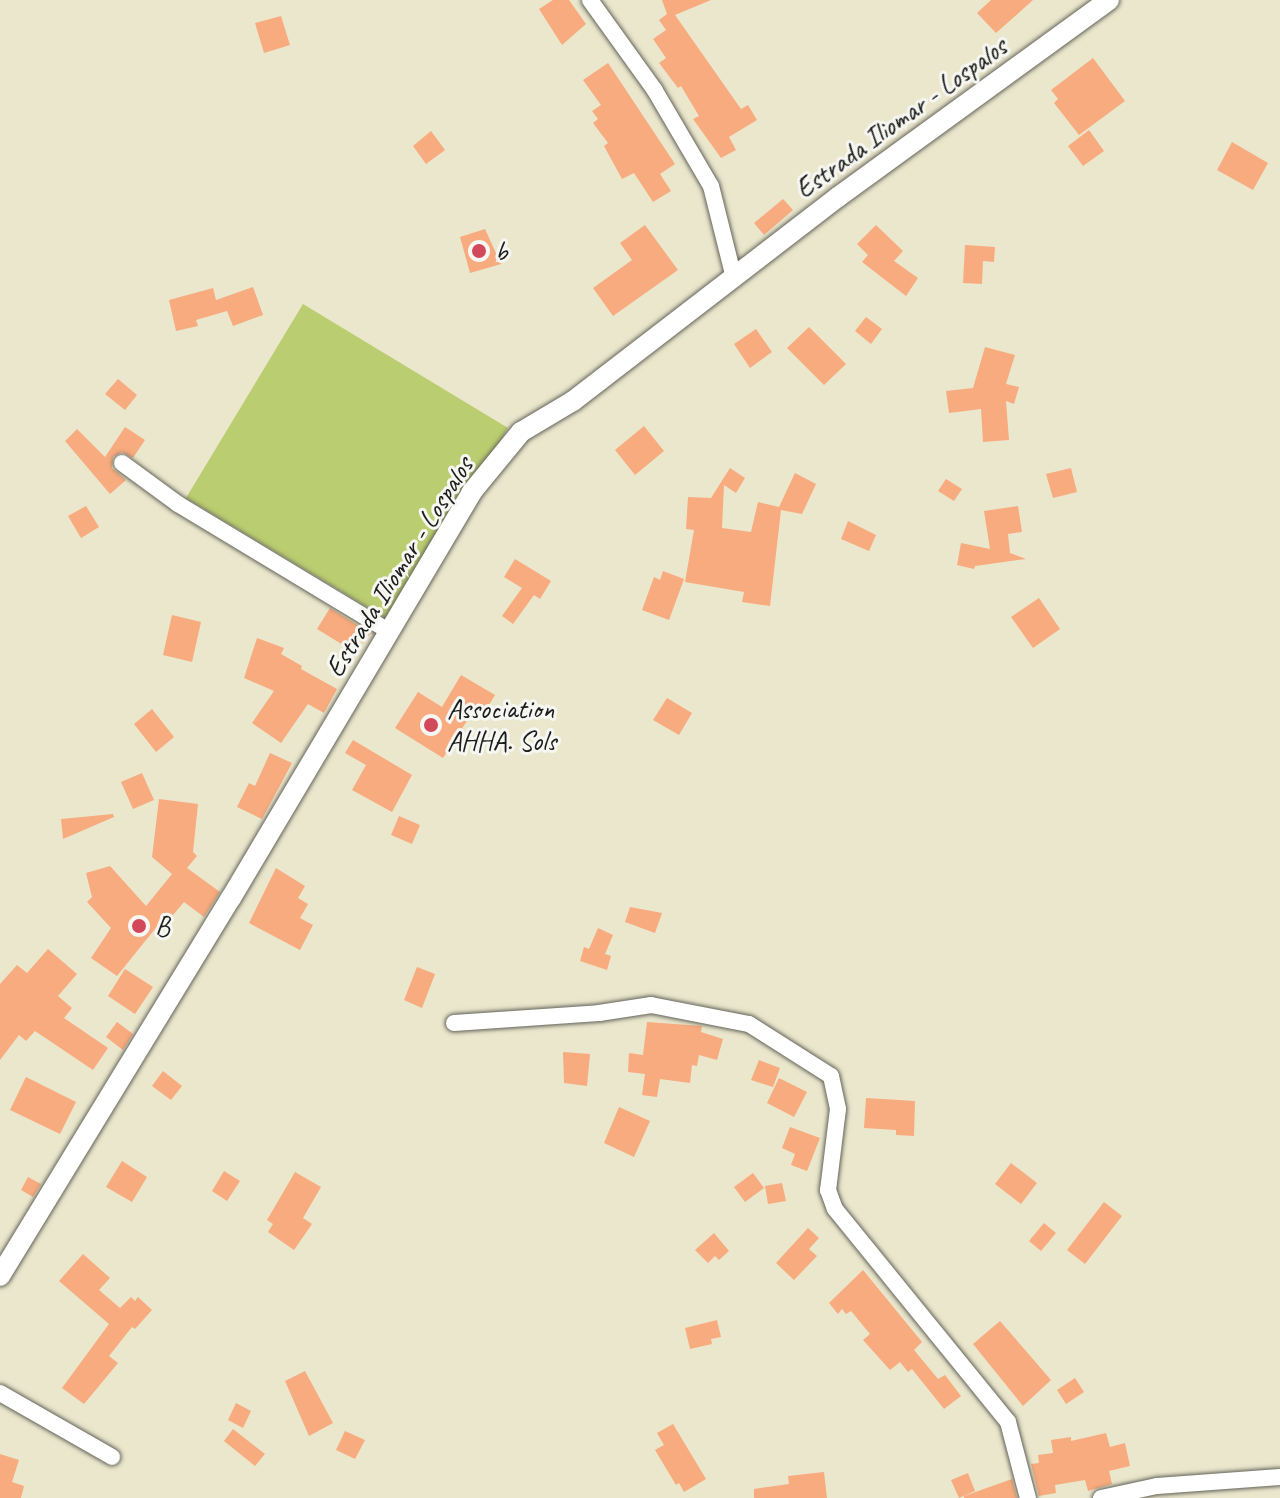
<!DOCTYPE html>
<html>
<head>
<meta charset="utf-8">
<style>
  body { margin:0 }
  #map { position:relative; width:1280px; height:1498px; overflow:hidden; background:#ebe7cd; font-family:Caveat,sans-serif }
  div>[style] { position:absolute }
  .green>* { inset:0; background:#bacd70 }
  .building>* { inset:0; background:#f7ab7e }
  .roads { filter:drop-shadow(0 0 2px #64635a) drop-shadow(0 0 2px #64635a) }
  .minor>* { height:16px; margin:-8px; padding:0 8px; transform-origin:8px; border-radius:8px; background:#fff }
  .tertiary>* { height:20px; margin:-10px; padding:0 10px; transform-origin:10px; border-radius:10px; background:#fff }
  .dots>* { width:22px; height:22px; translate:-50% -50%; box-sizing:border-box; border:4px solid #f6f6f2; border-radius:50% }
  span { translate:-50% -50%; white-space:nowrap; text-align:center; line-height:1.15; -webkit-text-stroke:6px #f6f6f2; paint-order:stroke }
  .street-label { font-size:28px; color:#1c1c1c }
  .poi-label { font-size:28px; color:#1c1c1c }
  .left { translate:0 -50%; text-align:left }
</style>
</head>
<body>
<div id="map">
  <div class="green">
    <i style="clip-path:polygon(303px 304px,508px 428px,392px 622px,186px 498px)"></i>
  </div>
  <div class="building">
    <i style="clip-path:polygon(553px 0,569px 0,586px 24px,562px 45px,539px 9px)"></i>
    <i style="clip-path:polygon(662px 0,711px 0,675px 15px,741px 109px,748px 105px,757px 120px,729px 137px,736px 150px,721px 158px,693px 119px,699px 116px,681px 86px,678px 88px,659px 63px,666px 58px,653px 39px,666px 30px,659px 20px,667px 14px)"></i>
    <i style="clip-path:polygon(991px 0,1033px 0,996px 33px,977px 13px)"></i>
    <i style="clip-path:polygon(281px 16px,290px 45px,264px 53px,255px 23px)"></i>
    <i style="clip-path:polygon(1093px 58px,1125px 101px,1079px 135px,1054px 103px,1058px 99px,1051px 90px)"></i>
    <i style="clip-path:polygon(608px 63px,675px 164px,660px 174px,671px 191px,653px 202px,634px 173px,622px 179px,604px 146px,608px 143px,593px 123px,598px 119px,592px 111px,601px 105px,583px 80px)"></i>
    <i style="clip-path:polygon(1089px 130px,1104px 151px,1083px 166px,1068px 146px)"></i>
    <i style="clip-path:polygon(431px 131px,445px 150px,426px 164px,413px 146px)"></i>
    <i style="clip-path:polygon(1232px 142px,1268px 163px,1253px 190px,1217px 170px)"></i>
    <i style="clip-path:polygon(783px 199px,793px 210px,764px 235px,754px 223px)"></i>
    <i style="clip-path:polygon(645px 225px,678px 270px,613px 316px,593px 288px,632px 260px,620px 243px)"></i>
    <i style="clip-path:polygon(876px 225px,903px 251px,894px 261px,918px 278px,906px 296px,862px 262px,868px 255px,857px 244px)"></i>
    <i style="clip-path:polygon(485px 229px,501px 264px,470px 273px,460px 237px)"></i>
    <i style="clip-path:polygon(965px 245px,995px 247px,994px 262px,983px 261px,982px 284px,963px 283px)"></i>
    <i style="clip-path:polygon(253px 287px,263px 315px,233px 326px,227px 311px,196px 320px,198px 326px,176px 331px,169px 300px,213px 288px,216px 300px)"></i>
    <i style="clip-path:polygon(866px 317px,882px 329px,871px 344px,855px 331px)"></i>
    <i style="clip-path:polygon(809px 327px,846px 364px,824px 385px,787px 348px)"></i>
    <i style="clip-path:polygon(756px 329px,772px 352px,750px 368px,734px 344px)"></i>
    <i style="clip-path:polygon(985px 347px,1015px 355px,1006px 384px,1019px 387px,1014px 404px,1006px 401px,1009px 440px,983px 442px,981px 409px,949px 413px,946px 391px,973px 388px)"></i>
    <i style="clip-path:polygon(118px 379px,137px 395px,125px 410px,105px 394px)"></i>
    <i style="clip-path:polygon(644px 426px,664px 451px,635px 475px,615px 450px)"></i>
    <i style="clip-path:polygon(125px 427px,145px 440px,133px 458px,122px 452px,113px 457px,112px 468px,126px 480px,110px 494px,65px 441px,77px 429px,105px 457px)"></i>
    <i style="clip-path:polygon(730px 468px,745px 478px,736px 493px,724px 485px,722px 528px,751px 532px,758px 502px,779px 507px,795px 473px,816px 484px,802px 514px,781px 510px,770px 606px,742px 602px,744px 592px,685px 582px,694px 530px,686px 529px,688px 497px,711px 498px)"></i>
    <i style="clip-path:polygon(1071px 468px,1077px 492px,1053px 498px,1046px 474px)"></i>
    <i style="clip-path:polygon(946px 479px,962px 489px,954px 501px,938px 491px)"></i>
    <i style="clip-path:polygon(86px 506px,99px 527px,81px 538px,68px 516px)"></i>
    <i style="clip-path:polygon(1018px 506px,1022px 532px,1008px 534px,1010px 553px,1026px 559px,975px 566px,974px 569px,957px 565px,961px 543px,990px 549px,984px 511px)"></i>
    <i style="clip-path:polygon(848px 521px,876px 535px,869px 551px,841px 539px)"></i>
    <i style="clip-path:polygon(515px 559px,551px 581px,540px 599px,534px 595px,513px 624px,502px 616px,522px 588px,504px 577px)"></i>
    <i style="clip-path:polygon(663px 571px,684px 579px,669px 620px,642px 610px,654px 577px,660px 580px)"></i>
    <i style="clip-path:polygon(1039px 598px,1060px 629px,1033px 648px,1011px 617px)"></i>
    <i style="clip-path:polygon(330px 608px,370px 633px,363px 643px,355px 638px,348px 648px,317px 629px)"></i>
    <i style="clip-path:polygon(172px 615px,201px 622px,192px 662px,163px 655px)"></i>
    <i style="clip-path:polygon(257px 638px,284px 648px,281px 654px,302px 666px,301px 669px,337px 689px,324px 713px,308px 704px,281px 743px,252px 723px,274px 691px,244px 678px)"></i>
    <i style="clip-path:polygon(461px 675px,495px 695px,481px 718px,472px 713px,443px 758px,395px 728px,418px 692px,442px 707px)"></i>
    <i style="clip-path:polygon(667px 698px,692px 713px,679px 735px,653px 720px)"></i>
    <i style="clip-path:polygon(152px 709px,174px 737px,156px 752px,134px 724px)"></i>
    <i style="clip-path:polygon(353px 740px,412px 775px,392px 812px,352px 790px,366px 765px,345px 753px)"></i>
    <i style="clip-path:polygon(270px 753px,292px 763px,262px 819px,237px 807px,249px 783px,255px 786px)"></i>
    <i style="clip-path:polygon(142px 773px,154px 800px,133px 809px,121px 782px)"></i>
    <i style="clip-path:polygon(159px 799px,198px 804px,193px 852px,197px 856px,187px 868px,220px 892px,204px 917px,184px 902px,167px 922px,163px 919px,117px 976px,91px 958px,111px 928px,87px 902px,92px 897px,86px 873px,110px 866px,146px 906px,172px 874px,152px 857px)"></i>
    <i style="clip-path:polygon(113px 814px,114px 817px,63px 839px,61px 819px)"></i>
    <i style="clip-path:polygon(399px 816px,420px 825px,412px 844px,391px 835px)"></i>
    <i style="clip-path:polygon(276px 868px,305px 886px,298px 898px,308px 904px,300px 918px,313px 925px,300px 950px,249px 923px)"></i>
    <i style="clip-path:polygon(630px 907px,662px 913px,655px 933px,625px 922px)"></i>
    <i style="clip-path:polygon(598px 928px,613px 935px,605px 954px,611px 956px,607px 970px,580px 961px,584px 947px,589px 949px)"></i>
    <i style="clip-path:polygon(48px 949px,77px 974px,58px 996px,72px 1008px,64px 1018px,108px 1048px,93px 1070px,35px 1031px,26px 1041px,19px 1035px,0 1060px,0 984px,17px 965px,27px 973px)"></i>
    <i style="clip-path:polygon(417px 967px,435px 974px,422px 1008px,404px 1000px)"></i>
    <i style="clip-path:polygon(125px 969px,153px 987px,135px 1014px,108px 996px)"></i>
    <i style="clip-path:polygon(117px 1022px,133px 1034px,123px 1050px,106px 1037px)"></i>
    <i style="clip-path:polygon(647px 1022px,702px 1026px,701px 1032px,723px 1039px,717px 1060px,699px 1055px,697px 1066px,692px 1065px,690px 1083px,660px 1079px,657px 1097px,642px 1095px,645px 1074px,628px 1072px,629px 1053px,643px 1055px)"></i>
    <i style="clip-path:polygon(563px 1052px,590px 1054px,587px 1086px,564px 1083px)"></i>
    <i style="clip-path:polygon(759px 1060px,780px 1068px,773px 1087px,751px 1080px)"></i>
    <i style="clip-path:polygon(163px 1071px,182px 1086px,171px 1100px,152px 1086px)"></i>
    <i style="clip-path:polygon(26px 1077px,76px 1102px,60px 1134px,10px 1110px)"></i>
    <i style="clip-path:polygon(779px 1078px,807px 1092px,794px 1117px,767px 1103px)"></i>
    <i style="clip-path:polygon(866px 1098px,915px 1101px,914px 1136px,896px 1135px,896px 1130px,864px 1128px)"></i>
    <i style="clip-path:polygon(619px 1107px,650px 1121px,634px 1157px,604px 1143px)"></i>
    <i style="clip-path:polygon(790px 1127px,820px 1138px,807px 1171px,791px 1165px,795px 1154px,782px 1148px)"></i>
    <i style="clip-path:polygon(122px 1161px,147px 1177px,132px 1202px,106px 1187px)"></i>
    <i style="clip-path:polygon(1011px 1163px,1037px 1183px,1021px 1204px,995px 1184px)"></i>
    <i style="clip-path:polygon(224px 1171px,240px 1181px,227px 1201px,212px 1191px)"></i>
    <i style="clip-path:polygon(295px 1172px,321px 1187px,303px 1218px,312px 1224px,294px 1250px,268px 1232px,273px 1224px,267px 1220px)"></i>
    <i style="clip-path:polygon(753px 1173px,764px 1188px,745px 1202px,734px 1187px)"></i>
    <i style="clip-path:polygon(28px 1177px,41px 1184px,33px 1197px,21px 1190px)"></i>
    <i style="clip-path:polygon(782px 1183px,786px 1201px,768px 1204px,765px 1186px)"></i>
    <i style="clip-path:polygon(1104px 1202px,1122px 1216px,1085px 1264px,1067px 1250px)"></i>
    <i style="clip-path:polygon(1044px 1223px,1056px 1233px,1041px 1251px,1029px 1241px)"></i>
    <i style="clip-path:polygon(808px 1228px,819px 1238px,809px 1249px,817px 1256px,794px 1280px,776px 1263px)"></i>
    <i style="clip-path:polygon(714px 1233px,729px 1251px,719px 1260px,715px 1256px,708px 1263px,695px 1250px)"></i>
    <i style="clip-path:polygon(83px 1254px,110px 1278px,99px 1290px,120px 1308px,131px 1297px,135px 1301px,138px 1297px,152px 1310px,135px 1329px,132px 1327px,109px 1356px,118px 1363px,84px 1404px,62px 1388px,109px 1324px,59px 1281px)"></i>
    <i style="clip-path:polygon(863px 1270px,922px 1342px,914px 1350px,938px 1379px,945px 1375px,961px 1396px,944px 1409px,912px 1369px,908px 1372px,900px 1362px,890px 1370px,863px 1340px,870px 1334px,851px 1311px,846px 1314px,842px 1309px,838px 1314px,829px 1303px)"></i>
    <i style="clip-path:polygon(717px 1320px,721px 1337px,711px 1339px,712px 1344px,690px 1349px,685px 1328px)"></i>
    <i style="clip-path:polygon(1000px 1321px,1051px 1380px,1023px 1406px,973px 1344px)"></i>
    <i style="clip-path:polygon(305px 1371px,333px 1423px,309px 1436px,285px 1381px)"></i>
    <i style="clip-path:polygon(1075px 1378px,1084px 1392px,1066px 1404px,1057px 1390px)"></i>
    <i style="clip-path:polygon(236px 1403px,251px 1411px,243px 1428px,228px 1420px)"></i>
    <i style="clip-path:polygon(673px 1424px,706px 1479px,684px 1492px,679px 1483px,676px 1485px,655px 1450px,664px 1445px,657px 1433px)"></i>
    <i style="clip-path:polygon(233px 1429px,265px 1454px,255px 1466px,224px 1441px)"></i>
    <i style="clip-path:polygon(345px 1431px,365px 1440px,355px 1459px,336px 1450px)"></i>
    <i style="clip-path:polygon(1106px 1433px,1110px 1447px,1125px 1443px,1130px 1466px,1109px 1471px,1112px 1484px,1088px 1491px,1085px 1480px,1055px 1485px,1056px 1493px,1039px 1496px,1031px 1464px,1039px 1463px,1038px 1455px,1053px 1453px,1051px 1440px,1071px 1437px,1071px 1441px)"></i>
    <i style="clip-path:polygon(0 1454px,19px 1460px,12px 1482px,24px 1486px,21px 1498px,0 1498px)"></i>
    <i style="clip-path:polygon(824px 1472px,827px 1498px,754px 1498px,754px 1489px,789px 1484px,788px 1476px)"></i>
    <i style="clip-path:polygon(968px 1473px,975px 1491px,959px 1498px,951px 1480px)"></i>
    <i style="clip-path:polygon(1012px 1479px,1017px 1498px,964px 1498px,964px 1496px)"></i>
  </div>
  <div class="roads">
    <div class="minor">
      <i style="left:590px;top:0;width:110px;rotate:54.3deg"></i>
      <i style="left:654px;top:89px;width:113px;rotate:59.6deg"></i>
      <i style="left:711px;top:186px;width:95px;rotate:76deg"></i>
      <i style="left:122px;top:463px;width:69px;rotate:36.2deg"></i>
      <i style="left:178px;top:504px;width:248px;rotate:31.1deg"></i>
      <i style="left:454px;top:1023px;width:145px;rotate:-3.9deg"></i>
      <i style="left:599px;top:1013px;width:53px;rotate:-8.7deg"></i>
      <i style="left:651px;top:1005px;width:100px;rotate:11deg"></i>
      <i style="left:749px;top:1024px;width:97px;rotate:32.4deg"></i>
      <i style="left:831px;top:1076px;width:34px;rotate:78deg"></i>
      <i style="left:838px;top:1109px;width:82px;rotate:97deg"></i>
      <i style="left:828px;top:1190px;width:20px;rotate:70deg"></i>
      <i style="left:835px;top:1209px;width:274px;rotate:50.9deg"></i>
      <i style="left:1008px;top:1422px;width:79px;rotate:75.3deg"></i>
      <i style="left:0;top:1393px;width:129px;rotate:29.7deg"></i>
      <i style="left:1101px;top:1498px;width:57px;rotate:-12.1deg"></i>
      <i style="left:1157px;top:1486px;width:123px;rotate:-4.2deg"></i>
    </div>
    <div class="tertiary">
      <i style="left:0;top:1276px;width:443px;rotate:-58.6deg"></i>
      <i style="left:231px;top:898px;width:471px;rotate:-59.3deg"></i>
      <i style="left:471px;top:493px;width:79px;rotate:-50.7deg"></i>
      <i style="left:521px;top:432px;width:61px;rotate:-30.8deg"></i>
      <i style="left:573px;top:401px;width:334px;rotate:-37.6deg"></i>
      <i style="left:838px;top:197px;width:335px;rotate:-36deg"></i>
    </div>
  </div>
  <div class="dots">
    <i style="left:479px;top:251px;background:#d1495b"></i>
    <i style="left:431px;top:725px;background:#d1495b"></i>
    <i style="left:139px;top:926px;background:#d1495b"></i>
  </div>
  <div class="street-label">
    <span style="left:901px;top:118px;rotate:-36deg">Estrada Iliomar - Lospalos</span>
    <span style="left:399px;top:567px;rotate:-58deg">Estrada Iliomar - Lospalos</span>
  </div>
  <div class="poi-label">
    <span class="left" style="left:495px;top:251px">b</span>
    <span class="left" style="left:447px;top:725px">Association<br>AHHA. Sols</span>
    <span class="left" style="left:155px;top:926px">B</span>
  </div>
</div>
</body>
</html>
